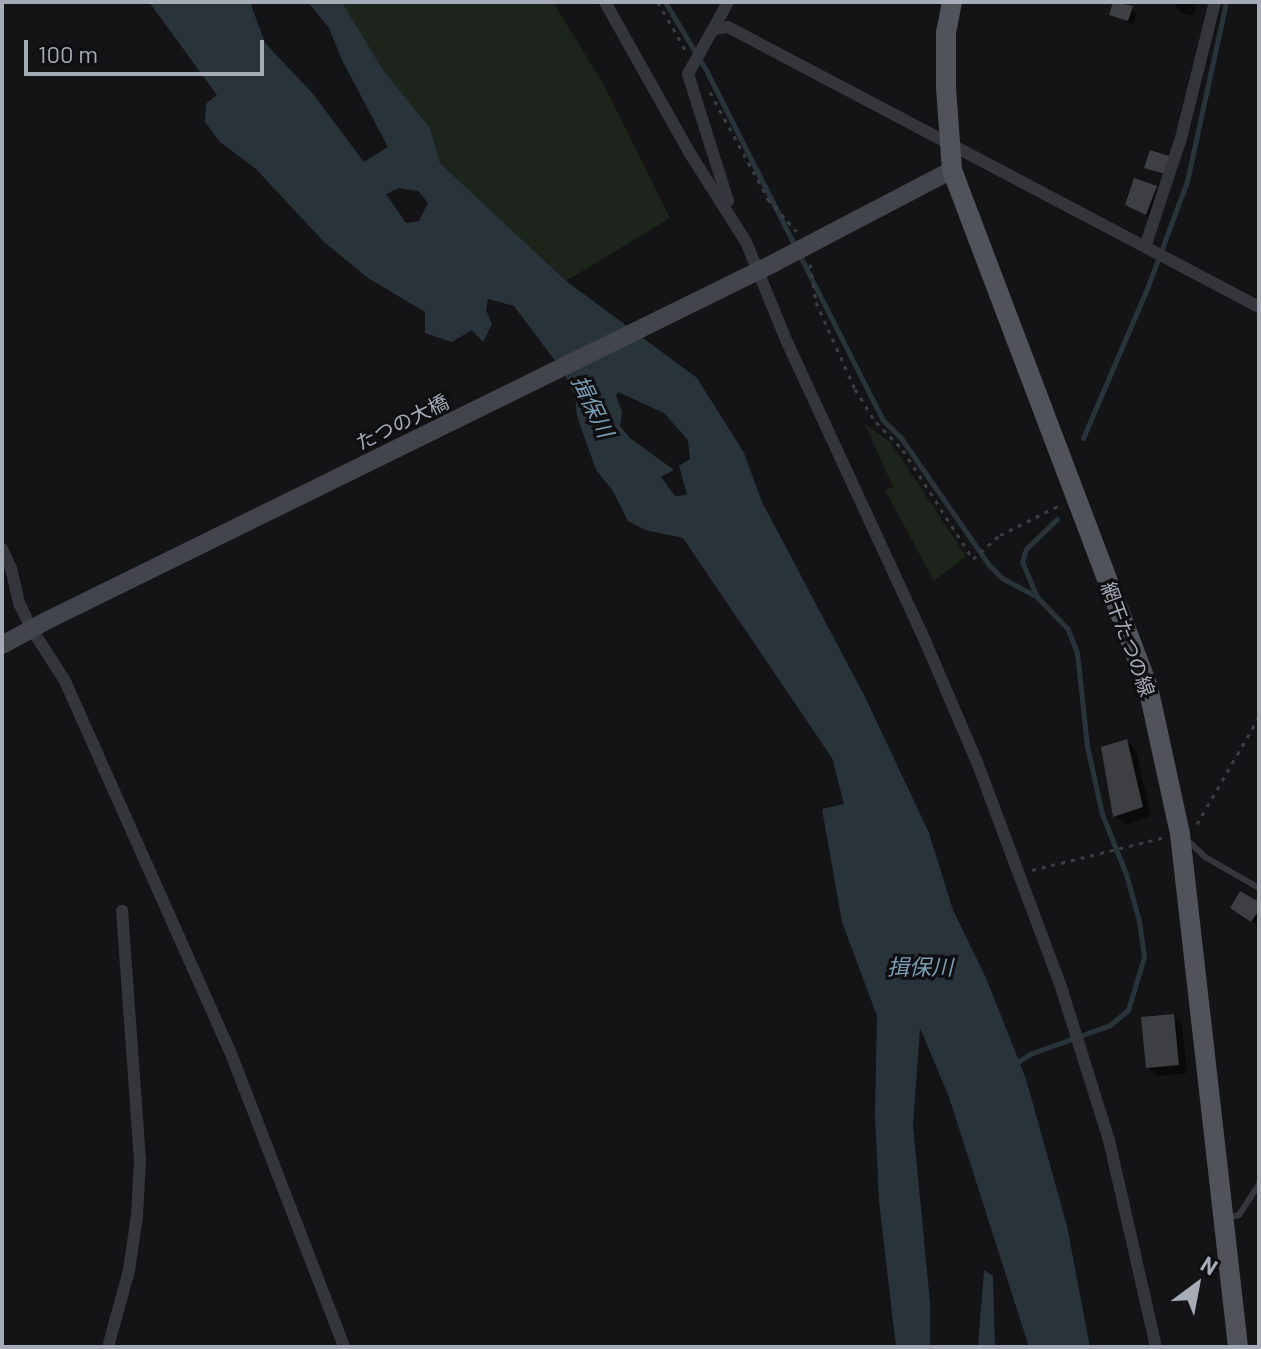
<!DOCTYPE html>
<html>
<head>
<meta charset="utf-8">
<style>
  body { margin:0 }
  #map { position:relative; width:1261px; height:1349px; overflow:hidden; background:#141416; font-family:Barlow,"Noto Sans JP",sans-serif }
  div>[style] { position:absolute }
  .green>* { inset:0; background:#1c241c }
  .water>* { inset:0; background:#29343a }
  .shadow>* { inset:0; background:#0007 }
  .stream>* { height:5px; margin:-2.5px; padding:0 2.5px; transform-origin:2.5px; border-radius:2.5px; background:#29343a }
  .building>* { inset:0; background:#3e3f43 }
  .path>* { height:3px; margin-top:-1.5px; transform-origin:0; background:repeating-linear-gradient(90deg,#3a3d42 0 4px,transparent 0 10px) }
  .lane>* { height:6px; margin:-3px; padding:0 3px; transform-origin:3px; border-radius:3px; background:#34363b }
  .street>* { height:12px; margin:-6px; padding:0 6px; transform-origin:6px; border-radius:6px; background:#34363b }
  .secondary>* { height:18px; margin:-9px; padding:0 9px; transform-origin:9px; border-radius:9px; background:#42454b }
  .primary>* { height:20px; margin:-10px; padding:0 10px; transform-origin:10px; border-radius:10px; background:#50535a }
  .secondary-bridge>* { height:18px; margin:-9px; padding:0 9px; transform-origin:9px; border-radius:9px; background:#42454b }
  span { translate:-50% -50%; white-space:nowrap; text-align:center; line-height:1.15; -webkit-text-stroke:6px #0f0f11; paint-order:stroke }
  .street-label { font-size:20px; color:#a5abb7 }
  .water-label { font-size:22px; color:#799db4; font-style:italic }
  .frame { position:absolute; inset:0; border:4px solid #a5abb7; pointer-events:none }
  .north { position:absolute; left:1157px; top:1245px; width:80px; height:80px; -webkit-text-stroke:6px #0f0f11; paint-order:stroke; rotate:32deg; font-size:22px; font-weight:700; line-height:32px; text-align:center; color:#a5abb7 }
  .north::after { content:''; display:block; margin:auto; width:28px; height:36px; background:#a5abb7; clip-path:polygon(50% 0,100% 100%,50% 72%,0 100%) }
  .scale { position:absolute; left:24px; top:40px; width:240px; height:36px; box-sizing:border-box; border:4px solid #a5abb7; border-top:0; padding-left:10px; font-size:24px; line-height:28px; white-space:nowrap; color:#a5abb7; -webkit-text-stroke:6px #0f0f11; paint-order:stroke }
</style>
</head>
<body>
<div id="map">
  <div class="green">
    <i style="clip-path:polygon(342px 2px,553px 2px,605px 87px,670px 218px,566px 281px,440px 163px,430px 128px,383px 70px)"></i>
    <i style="clip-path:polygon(865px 424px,890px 442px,966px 556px,934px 581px,885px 490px,893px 487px)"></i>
  </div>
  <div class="water">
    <i style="clip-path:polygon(evenodd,149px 2px,250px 2px,265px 43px,313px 94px,364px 162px,388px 147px,342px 60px,329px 28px,308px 2px,342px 2px,383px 70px,430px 128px,440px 163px,566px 281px,697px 378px,744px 453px,762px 502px,865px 697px,929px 833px,953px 910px,986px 978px,1026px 1079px,1067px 1226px,1090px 1347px,1029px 1347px,949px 1097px,920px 1028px,913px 1125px,930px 1303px,930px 1347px,896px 1347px,879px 1201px,875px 1115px,877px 1016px,842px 922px,822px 809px,844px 804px,832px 758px,683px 538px,645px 530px,628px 521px,613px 491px,596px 470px,577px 416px,575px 395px,562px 370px,514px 306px,488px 299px,486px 310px,492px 324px,483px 342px,472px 330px,452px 342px,425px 333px,425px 312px,368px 278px,324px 242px,256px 169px,220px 142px,205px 122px,206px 104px,217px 95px,149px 2px,399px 188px,418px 191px,428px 203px,419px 221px,406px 223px,386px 194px,399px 188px,149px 2px,618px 392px,664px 413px,688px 440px,690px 459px,679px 466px,687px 495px,675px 496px,661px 477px,674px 470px,630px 438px,620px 426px,622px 412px,616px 396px,618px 392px)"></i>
    <i style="clip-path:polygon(984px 1270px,993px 1276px,995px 1347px,978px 1347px)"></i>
  </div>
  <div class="shadow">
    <i style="clip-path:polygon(1115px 2px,1137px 13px,1134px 25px,1111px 14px)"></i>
    <i style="clip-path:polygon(1177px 2px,1197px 2px,1193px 16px,1181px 13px,1176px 7px)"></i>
    <i style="clip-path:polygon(1135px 180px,1162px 194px,1152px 219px,1127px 204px)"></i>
    <i style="clip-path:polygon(1127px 741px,1136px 750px,1151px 816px,1124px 825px,1115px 816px)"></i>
    <i style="clip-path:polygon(1259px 905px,1258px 926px,1238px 913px)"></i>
    <i style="clip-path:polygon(1173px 1016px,1182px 1025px,1187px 1073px,1157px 1076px,1148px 1067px)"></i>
  </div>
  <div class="stream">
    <i style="left:665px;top:2px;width:79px;rotate:58.9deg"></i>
    <i style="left:706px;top:70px;width:392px;rotate:63.2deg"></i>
    <i style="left:883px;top:420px;width:25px;rotate:45deg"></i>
    <i style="left:901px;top:438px;width:155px;rotate:55.3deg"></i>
    <i style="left:989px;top:565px;width:18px;rotate:45deg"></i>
    <i style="left:1002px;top:578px;width:40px;rotate:28deg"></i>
    <i style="left:1083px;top:438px;width:165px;rotate:-66.8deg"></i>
    <i style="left:1148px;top:286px;width:112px;rotate:-69.6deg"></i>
    <i style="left:1187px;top:181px;width:183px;rotate:-77.7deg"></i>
    <i style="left:1013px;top:1065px;width:20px;rotate:-33deg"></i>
    <i style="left:1030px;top:1054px;width:85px;rotate:-19.9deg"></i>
    <i style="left:1110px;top:1025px;width:23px;rotate:-40deg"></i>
    <i style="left:1128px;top:1010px;width:55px;rotate:-73.2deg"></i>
    <i style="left:1144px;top:957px;width:36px;rotate:-98deg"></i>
    <i style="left:1139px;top:921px;width:49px;rotate:-105.5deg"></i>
    <i style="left:1126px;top:874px;width:65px;rotate:-111.8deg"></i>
    <i style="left:1102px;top:814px;width:70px;rotate:-102.4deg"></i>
    <i style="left:1087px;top:746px;width:94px;rotate:-96.1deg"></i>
    <i style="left:1077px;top:653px;width:26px;rotate:-111deg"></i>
    <i style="left:1068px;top:629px;width:45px;rotate:-134.1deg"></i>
    <i style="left:1037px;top:597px;width:38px;rotate:-113deg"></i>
    <i style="left:1022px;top:562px;width:14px;rotate:-73deg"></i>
    <i style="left:1026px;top:549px;width:43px;rotate:-44.1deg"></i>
  </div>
  <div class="building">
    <i style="clip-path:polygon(1113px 2px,1133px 6px,1128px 21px,1109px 15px)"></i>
    <i style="clip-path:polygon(1150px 150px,1172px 157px,1168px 175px,1144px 168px)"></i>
    <i style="clip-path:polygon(1134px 178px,1157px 186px,1146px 215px,1125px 205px)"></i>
    <i style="clip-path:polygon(1127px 739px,1143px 807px,1113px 817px,1101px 747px)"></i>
    <i style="clip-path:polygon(1240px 891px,1259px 902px,1259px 910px,1251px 922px,1230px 908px)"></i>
    <i style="clip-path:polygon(1174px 1014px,1179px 1065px,1146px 1068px,1141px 1017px)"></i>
  </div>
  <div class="path">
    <i style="left:658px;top:2px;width:56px;rotate:60.3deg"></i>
    <i style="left:710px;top:92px;width:122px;rotate:61.5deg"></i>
    <i style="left:768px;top:199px;width:43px;rotate:48.8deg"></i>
    <i style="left:810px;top:264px;width:38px;rotate:81deg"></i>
    <i style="left:816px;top:302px;width:95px;rotate:65.9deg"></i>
    <i style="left:855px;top:389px;width:39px;rotate:58deg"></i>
    <i style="left:876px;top:422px;width:39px;rotate:46deg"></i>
    <i style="left:903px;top:450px;width:130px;rotate:57.3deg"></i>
    <i style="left:973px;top:559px;width:36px;rotate:-42deg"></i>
    <i style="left:1000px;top:535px;width:67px;rotate:-26.6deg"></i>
    <i style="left:1197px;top:824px;width:124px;rotate:-59.9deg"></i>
    <i style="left:1032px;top:870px;width:137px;rotate:-13.9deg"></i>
  </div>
  <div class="lane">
    <i style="left:1186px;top:839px;width:26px;rotate:43deg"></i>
    <i style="left:1205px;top:857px;width:62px;rotate:29.9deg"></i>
    <i style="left:1228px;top:1217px;width:11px;rotate:-10deg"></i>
    <i style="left:1239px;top:1215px;width:37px;rotate:-57deg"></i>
  </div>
  <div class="street">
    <i style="left:605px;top:2px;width:176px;rotate:60.7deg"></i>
    <i style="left:691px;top:155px;width:103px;rotate:57.7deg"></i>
    <i style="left:746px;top:242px;width:108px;rotate:67.7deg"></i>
    <i style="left:787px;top:342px;width:332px;rotate:65.2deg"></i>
    <i style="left:926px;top:643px;width:129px;rotate:66.8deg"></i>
    <i style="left:977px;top:762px;width:240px;rotate:69.5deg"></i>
    <i style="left:1061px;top:987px;width:160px;rotate:72.6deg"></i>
    <i style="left:1109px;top:1140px;width:212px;rotate:77.2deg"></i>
    <i style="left:714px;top:29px;width:14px;rotate:-8deg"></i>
    <i style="left:728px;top:27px;width:600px;rotate:27.8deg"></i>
    <i style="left:728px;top:201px;width:133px;rotate:-107.5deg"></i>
    <i style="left:688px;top:74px;width:82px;rotate:-60.9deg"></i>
    <i style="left:1145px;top:247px;width:115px;rotate:-71.7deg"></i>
    <i style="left:1181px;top:138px;width:140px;rotate:-76deg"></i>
    <i style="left:2px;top:549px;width:21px;rotate:65deg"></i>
    <i style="left:11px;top:568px;width:36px;rotate:77deg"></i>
    <i style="left:19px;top:603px;width:28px;rotate:64deg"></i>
    <i style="left:31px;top:628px;width:63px;rotate:57.3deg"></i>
    <i style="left:65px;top:681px;width:405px;rotate:66deg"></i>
    <i style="left:230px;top:1051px;width:317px;rotate:68.9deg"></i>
    <i style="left:108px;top:1347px;width:80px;rotate:-74.7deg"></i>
    <i style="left:129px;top:1270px;width:55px;rotate:-81.6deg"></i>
    <i style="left:137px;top:1216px;width:55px;rotate:-86.9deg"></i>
    <i style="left:140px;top:1161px;width:251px;rotate:-94.1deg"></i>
  </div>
  <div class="secondary">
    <i style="left:774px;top:263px;width:201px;rotate:-27.6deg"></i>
    <i style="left:2px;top:645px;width:52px;rotate:-28.5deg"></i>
  </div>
  <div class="primary">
    <i style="left:952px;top:2px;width:31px;rotate:101deg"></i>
    <i style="left:946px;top:32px;width:56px;rotate:90deg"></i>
    <i style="left:946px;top:88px;width:82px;rotate:85.8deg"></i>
    <i style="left:952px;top:170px;width:553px;rotate:69.24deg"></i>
    <i style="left:1148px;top:687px;width:150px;rotate:77.7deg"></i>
    <i style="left:1180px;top:834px;width:516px;rotate:83.55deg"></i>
  </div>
  <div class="secondary-bridge">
    <i style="left:48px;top:620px;width:809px;rotate:-26.18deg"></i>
  </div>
  <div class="street-label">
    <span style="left:402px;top:422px;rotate:-26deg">たつの大橋</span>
    <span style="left:1128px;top:639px;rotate:70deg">網干たつの線</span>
  </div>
  <div class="water-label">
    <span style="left:593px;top:406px;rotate:64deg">揖保川</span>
    <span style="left:920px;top:967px">揖保川</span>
  </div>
  <div class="frame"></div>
  <div class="north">N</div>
  <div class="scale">100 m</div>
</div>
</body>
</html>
